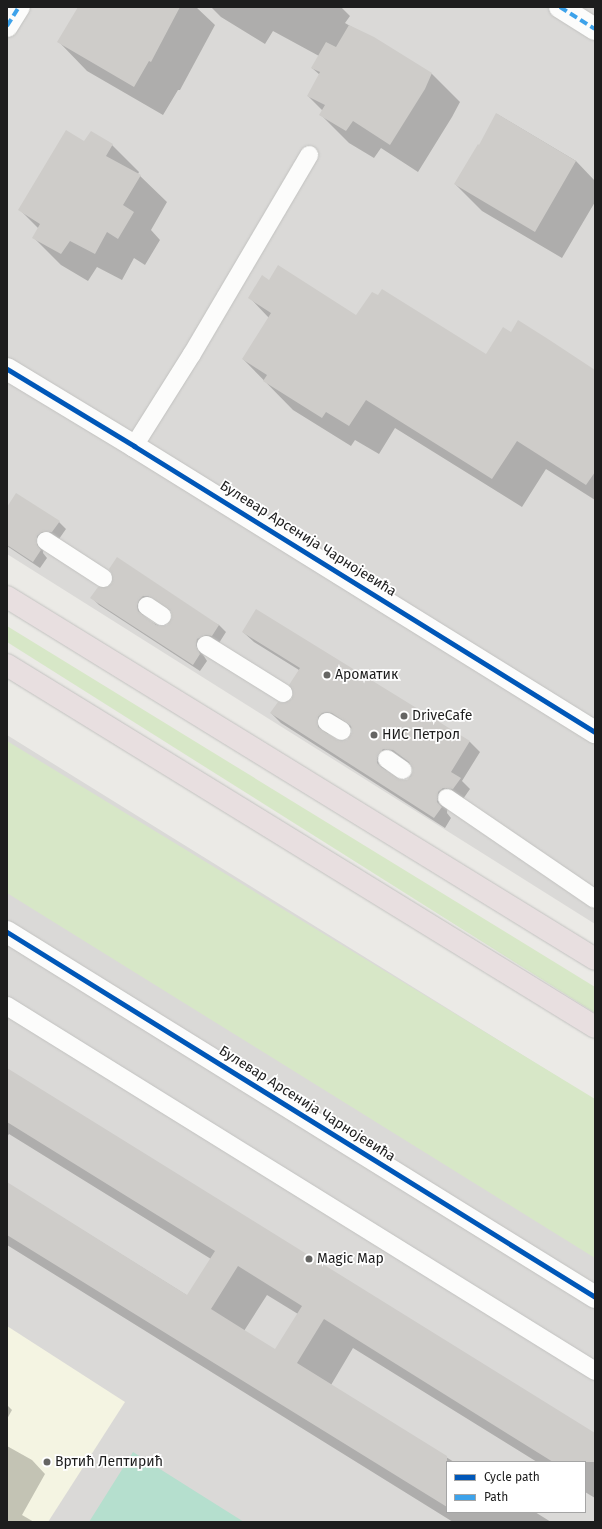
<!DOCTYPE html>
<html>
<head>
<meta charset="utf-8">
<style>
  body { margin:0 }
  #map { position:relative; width:602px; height:1529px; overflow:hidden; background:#ebeae6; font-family:"Fira Sans",sans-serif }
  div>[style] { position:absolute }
  .residential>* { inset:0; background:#dad9d7 }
  .education>* { inset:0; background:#f4f4e2 }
  .grass>* { inset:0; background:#d7e7c7 }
  .pitch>* { inset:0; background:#b5dfce }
  .shadow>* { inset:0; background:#0003 }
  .building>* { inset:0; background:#ceccc9 }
  .roads { filter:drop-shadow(0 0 1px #c2c2c0) drop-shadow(0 0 1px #c2c2c0) }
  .lane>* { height:18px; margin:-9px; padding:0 9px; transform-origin:9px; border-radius:9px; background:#fcfcfb }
  .street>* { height:22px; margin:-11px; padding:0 11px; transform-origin:11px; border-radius:11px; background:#fcfcfb }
  .highway>* { height:22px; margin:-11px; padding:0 11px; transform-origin:11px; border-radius:11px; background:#e8dfe0 }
  .quiet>* { height:4px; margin-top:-2px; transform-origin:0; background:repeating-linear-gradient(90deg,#3da2ea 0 8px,transparent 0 12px) }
  .cycleway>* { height:5px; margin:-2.5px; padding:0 2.5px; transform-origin:2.5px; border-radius:2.5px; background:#0057b8 }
  .dots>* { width:11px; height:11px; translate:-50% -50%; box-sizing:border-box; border:2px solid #fff; border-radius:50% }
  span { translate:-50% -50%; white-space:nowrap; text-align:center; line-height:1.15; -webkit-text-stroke:3.5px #fff; paint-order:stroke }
  .street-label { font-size:14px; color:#1d1d1d }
  .poi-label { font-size:14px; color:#1d1d1d }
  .left { translate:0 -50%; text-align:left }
  .frame { position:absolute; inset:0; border:8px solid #1d1d1d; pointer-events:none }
  .legend { position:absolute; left:446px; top:1461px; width:140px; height:52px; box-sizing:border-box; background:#fff; border:1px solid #a5a5a5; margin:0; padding:5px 7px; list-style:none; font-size:12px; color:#1d1d1d }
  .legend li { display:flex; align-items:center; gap:8px; height:20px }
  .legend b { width:20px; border:1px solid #a5a5a5 }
</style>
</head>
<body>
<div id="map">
  <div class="residential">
    <i style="clip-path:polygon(7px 7px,595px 7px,595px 924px,7px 554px)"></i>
    <i style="clip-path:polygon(evenodd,7px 735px,595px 1100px,595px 1522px,7px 1522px,7px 735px,447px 1462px,585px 1462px,585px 1512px,447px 1512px,447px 1462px)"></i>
  </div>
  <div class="education">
    <i style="clip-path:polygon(7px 1326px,125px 1402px,48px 1522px,7px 1522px)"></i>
  </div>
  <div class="grass">
    <i style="clip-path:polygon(7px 626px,595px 987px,595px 1013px,7px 642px)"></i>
    <i style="clip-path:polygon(7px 741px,595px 1099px,595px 1258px,7px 893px)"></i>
  </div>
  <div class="pitch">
    <i style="clip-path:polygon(133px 1452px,190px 1488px,244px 1522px,89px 1522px)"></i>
  </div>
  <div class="shadow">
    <i style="clip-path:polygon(80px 7px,196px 7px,215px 25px,180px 90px,178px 90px,163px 115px,87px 71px,59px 42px)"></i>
    <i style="clip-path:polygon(211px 7px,341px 7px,350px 16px,345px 23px,432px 74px,460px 102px,452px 117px,418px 172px,381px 148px,374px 158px,349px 143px,321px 115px,323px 111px,308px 96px,320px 75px,312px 68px,319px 56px,273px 31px,265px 44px,221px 17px)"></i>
    <i style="clip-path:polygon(497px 114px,576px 161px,595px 181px,595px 202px,562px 258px,482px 211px,455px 184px,480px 147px)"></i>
    <i style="clip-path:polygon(84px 143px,112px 145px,139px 172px,138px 174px,167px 202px,151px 230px,160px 240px,145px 265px,134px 258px,122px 280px,97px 267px,88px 281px,61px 265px,34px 238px,39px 229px,20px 210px)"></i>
    <i style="clip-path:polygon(269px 281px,357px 316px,486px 355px,595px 371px,595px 500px,546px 469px,522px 507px,395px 428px,379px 454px,355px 440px,351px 446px,293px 410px,243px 359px,269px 318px,249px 297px)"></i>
    <i style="clip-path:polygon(7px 508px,59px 522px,66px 529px,59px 539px,44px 543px,43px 553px,47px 558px,40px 568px,7px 546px)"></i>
    <i style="clip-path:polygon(evenodd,114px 573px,219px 625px,226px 632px,219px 643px,202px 653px,207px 661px,200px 671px,99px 605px,92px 598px,113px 584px,114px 573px,156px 602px,173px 612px,172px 622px,167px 626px,161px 627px,144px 618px,143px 612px,156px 602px)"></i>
    <i style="clip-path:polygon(evenodd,256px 611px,470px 742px,480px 752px,462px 781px,470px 789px,463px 799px,448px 803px,447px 813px,451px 818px,445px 828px,281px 723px,271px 713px,292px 700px,299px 670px,254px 642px,243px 632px,256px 611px,344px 723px,352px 729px,352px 736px,347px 741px,336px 741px,328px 735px,328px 727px,344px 723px,256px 611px,404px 760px,414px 768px,414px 771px,408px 780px,403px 781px,387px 772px,386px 769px,404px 760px)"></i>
    <i style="clip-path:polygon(evenodd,7px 1069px,595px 1434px,595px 1498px,585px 1492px,585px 1462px,537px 1462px,353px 1348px,331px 1385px,454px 1462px,447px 1462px,447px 1512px,535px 1512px,551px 1522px,453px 1522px,7px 1245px,7px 1183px,188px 1296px,211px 1259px,9px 1134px,7px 1137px,7px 1069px,267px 1295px,298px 1314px,276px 1351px,244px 1331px,267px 1295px)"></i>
    <i style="clip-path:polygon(7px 1405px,12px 1410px,7px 1419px)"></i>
    <i style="clip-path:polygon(7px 1446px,32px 1460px,45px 1474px,22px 1515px,34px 1522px,7px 1522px)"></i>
  </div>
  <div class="building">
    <i style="clip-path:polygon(78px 7px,180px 7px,151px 62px,149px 61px,134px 87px,57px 42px)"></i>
    <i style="clip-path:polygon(349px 25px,374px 37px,432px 73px,425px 89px,390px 145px,353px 121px,346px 131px,319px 115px,325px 105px,307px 96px,320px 72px,311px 68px,326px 42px,336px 47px)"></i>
    <i style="clip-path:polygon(496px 113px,576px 161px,535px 232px,454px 184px,478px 144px,479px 145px)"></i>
    <i style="clip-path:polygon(66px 130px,84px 141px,91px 131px,113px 144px,106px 156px,141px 175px,123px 205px,134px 212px,118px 239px,107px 232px,95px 254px,70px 241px,61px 254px,32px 238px,40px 224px,18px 210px)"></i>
    <i style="clip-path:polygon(278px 265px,356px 315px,372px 292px,378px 295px,382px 289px,486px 354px,503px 327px,511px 332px,518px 320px,548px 339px,595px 370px,595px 472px,586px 485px,517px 441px,492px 479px,366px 400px,349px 426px,326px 412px,322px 418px,263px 381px,267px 375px,242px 359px,271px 313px,248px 298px,262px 275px,269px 280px)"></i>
    <i style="clip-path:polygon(16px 493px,60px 521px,52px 532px,42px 532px,37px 536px,37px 545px,41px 550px,33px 562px,7px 545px,7px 507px)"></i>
    <i style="clip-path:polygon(evenodd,117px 557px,219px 625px,212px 636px,206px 635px,197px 639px,196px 645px,200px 654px,193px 665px,90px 598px,98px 587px,107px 587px,112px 583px,112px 574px,109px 569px,117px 557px,148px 596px,171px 611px,172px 617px,167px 625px,162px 626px,156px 625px,138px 611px,137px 606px,139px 600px,143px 596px,148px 596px)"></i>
    <i style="clip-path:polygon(evenodd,256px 609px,470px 741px,451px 772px,461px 778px,453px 789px,443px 788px,438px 792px,437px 802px,442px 807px,434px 818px,270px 713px,278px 702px,283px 703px,292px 699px,293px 693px,289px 685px,300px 668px,242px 632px,256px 609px,327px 712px,332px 713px,351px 726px,352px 732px,347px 740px,337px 740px,318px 727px,318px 717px,322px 713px,327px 712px,256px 609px,383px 749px,393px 750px,409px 762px,413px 770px,411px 776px,407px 780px,402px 780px,381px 767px,377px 763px,377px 758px,383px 749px)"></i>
    <i style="clip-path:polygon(evenodd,7px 1068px,595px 1433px,595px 1462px,553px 1462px,324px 1319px,297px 1363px,447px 1456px,447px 1507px,7px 1235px,7px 1182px,187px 1295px,215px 1251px,7px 1122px,7px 1068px,238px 1266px,302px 1306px,275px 1349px,211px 1309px,238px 1266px)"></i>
  </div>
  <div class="roads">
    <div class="lane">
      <i style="left:134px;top:446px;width:109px;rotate:-57.8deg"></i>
      <i style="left:192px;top:354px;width:231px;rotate:-59.5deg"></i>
      <i style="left:46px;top:541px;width:68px;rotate:33deg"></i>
      <i style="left:147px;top:606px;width:18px;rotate:34deg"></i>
      <i style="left:206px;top:645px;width:91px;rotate:31.9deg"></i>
      <i style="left:327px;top:722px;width:17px;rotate:31deg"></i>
      <i style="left:387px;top:759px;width:19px;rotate:35deg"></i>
      <i style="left:447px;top:798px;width:179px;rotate:34.3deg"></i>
      <i style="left:7px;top:1006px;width:692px;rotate:31.83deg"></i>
    </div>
    <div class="street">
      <i style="left:560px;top:7px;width:41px;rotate:32.2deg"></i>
      <i style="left:7px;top:26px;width:22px;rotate:-58deg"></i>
      <i style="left:7px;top:369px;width:149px;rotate:31.2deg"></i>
      <i style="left:134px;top:446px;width:543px;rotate:31.82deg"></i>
      <i style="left:7px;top:932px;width:692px;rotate:31.83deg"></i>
    </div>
    <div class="highway">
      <i style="left:7px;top:597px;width:690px;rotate:31.62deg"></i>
      <i style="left:7px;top:665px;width:690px;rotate:31.62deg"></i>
    </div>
  </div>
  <div class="quiet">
    <i style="left:560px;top:7px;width:41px;rotate:32.2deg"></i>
    <i style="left:7px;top:26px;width:22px;rotate:-58deg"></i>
  </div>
  <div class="cycleway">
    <i style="left:7px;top:369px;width:149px;rotate:31.2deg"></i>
    <i style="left:134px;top:446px;width:543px;rotate:31.82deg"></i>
    <i style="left:7px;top:932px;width:692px;rotate:31.83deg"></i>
  </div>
  <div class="dots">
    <i style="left:327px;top:675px;background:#656563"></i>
    <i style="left:404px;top:716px;background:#656563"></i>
    <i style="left:374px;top:735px;background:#656563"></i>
    <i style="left:309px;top:1259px;background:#656563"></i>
    <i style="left:47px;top:1462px;background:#656563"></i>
  </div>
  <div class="street-label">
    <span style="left:308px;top:539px;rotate:32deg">Булевар Арсенија Чарнојевића</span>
    <span style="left:307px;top:1104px;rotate:32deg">Булевар Арсенија Чарнојевића</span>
  </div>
  <div class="poi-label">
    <span class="left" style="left:335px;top:675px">Ароматик</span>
    <span class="left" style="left:412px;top:716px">DriveCafe</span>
    <span class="left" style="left:382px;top:735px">НИС Петрол</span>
    <span class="left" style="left:317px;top:1259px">Magic Map</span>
    <span class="left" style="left:55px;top:1462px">Вртић Лептирић</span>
  </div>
  <div class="frame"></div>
  <ul class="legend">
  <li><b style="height:5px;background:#0057b8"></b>Cycle path</li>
  <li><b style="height:5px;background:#3da2ea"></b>Path</li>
  </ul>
</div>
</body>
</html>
